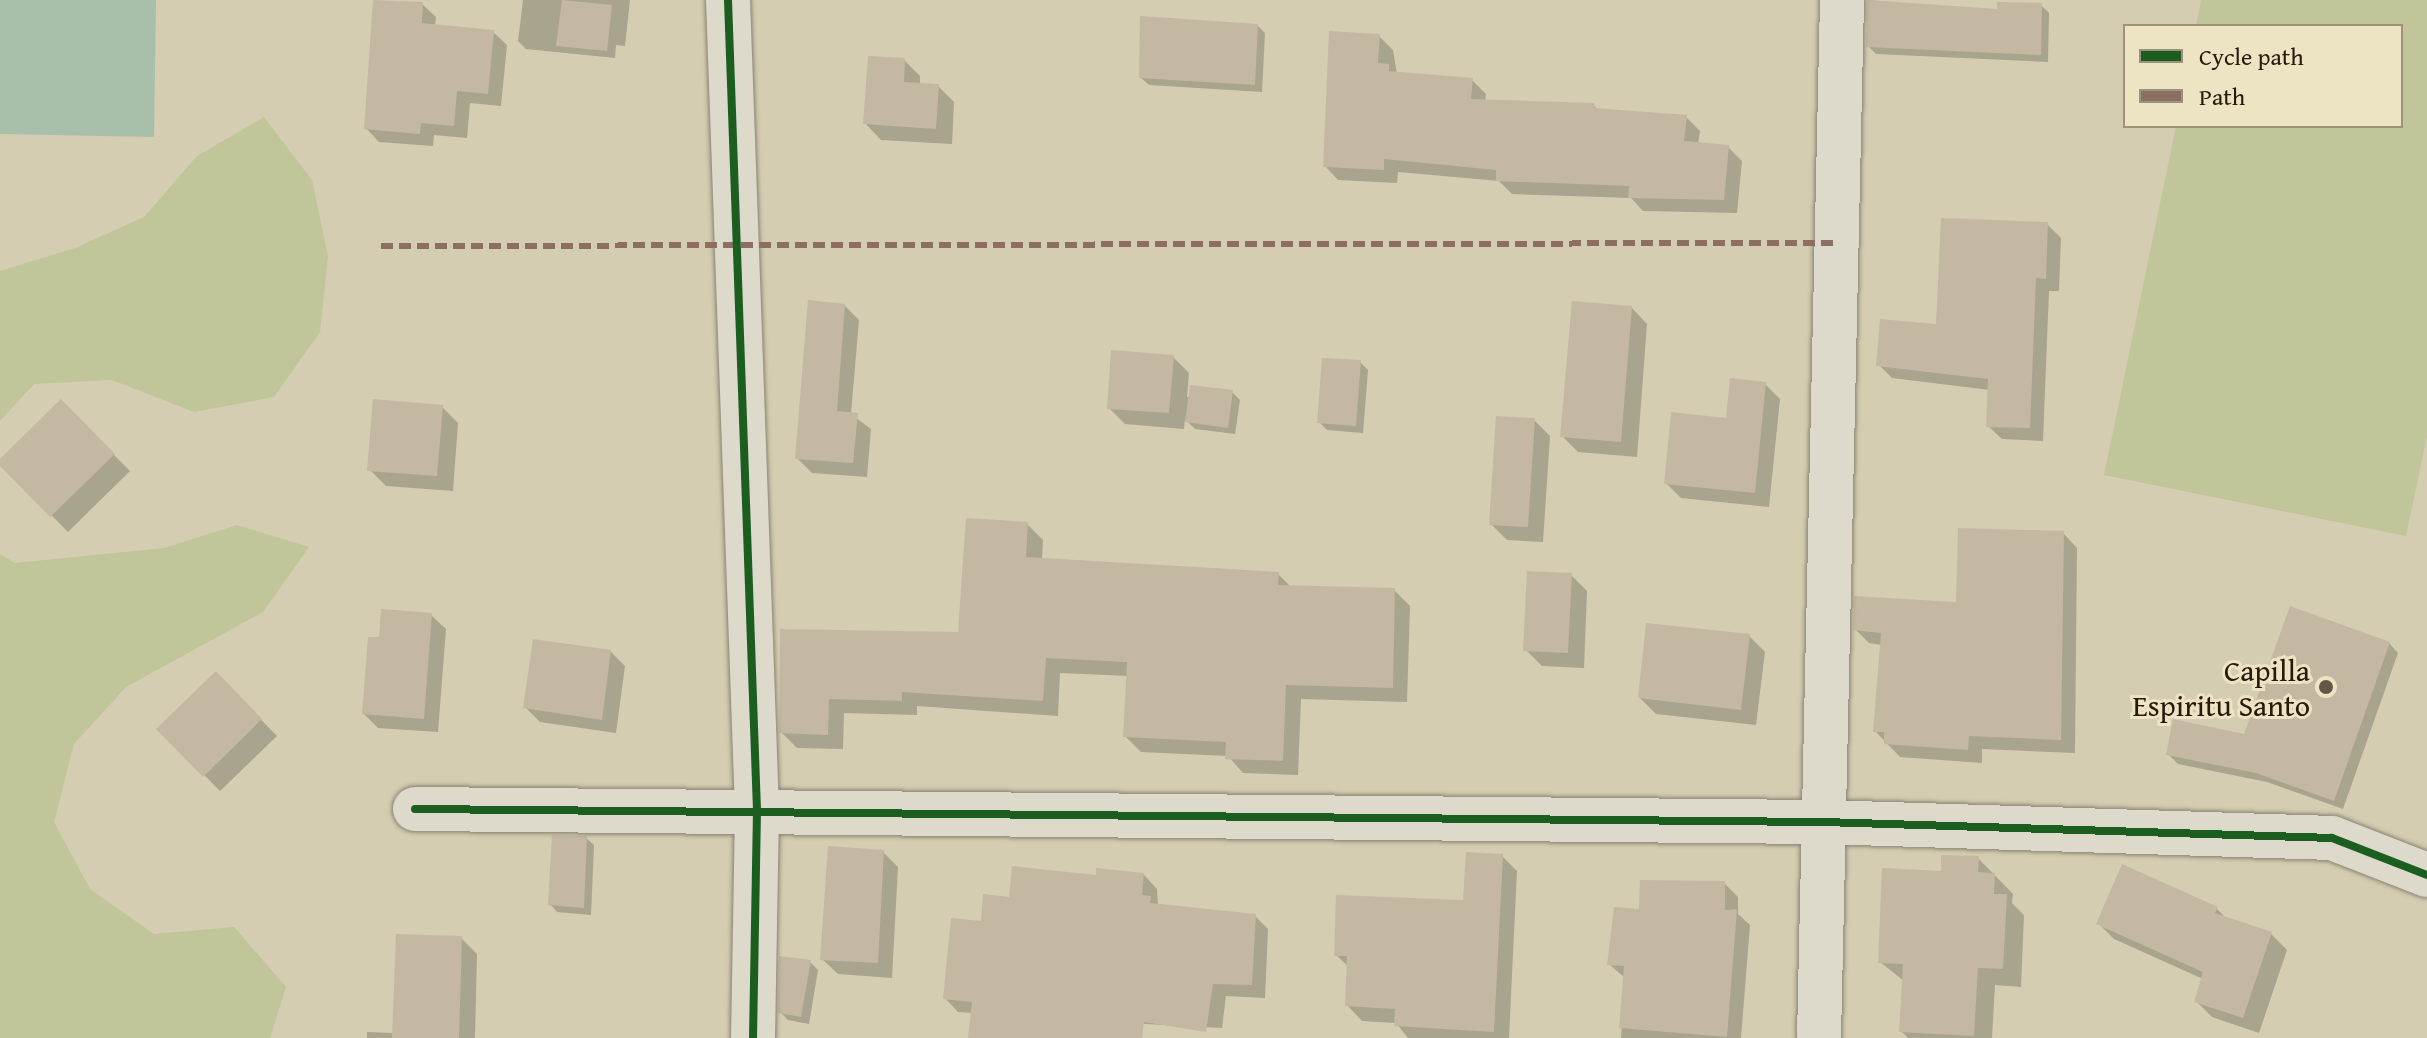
<!DOCTYPE html>
<html>
<head>
<meta charset="utf-8">
<style>
  body { margin:0 }
  #map { position:relative; width:2427px; height:1038px; overflow:hidden; background:#d4cdb1; font-family:"Gentium Book Plus",serif }
  div>[style] { position:absolute }
  .green>* { inset:0; background:#c1c59a }
  .water>* { inset:0; background:#a8bfa9 }
  .shadow>* { inset:0; background:#0003 }
  .building>* { inset:0; background:#c4b8a3 }
  .roads { filter:drop-shadow(0 0 2px #898372) drop-shadow(0 0 2px #898372) }
  .minor>* { height:44px; margin:-22px; padding:0 22px; transform-origin:22px; border-radius:22px; background:#dddacc }
  .quiet>* { height:6px; margin-top:-3px; transform-origin:0; background:repeating-linear-gradient(90deg,#8d6e63 0 12px,transparent 0 18px) }
  .cycleway>* { height:8px; margin:-4px; padding:0 4px; transform-origin:4px; border-radius:4px; background:#1b5e20 }
  .dots>* { width:22px; height:22px; translate:-50% -50%; box-sizing:border-box; border:4px solid #ede4c3; border-radius:50% }
  span { translate:-50% -50%; white-space:nowrap; text-align:center; line-height:1.15; -webkit-text-stroke:6px #ede4c3; paint-order:stroke }
  .poi-label { font-size:30px; color:#29180d }
  .right { translate:-100% -50%; text-align:right }
  .legend { position:absolute; left:2123px; top:24px; width:280px; height:104px; box-sizing:border-box; background:#ede4c3; border:2px solid #9f927a; margin:0; padding:10px 14px; list-style:none; font-size:24px; color:#29180d }
  .legend li { display:flex; align-items:center; gap:16px; height:40px }
  .legend b { width:40px; border:2px solid #9f927a }
</style>
</head>
<body>
<div id="map">
  <div class="green">
    <i style="clip-path:polygon(2201px 0,2427px 0,2427px 436px,2406px 536px,2104px 475px,2176px 126px,2401px 126px,2401px 26px,2196px 26px)"></i>
    <i style="clip-path:polygon(264px 117px,312px 180px,328px 256px,320px 332px,274px 397px,194px 412px,112px 380px,34px 384px,0 421px,0 271px,75px 248px,144px 217px,197px 156px)"></i>
    <i style="clip-path:polygon(237px 525px,309px 547px,263px 612px,126px 687px,74px 744px,54px 822px,90px 889px,154px 934px,234px 927px,286px 987px,270px 1038px,0 1038px,0 554px,15px 563px,164px 548px)"></i>
  </div>
  <div class="water">
    <i style="clip-path:polygon(0 0,156px 0,154px 137px,0 134px)"></i>
  </div>
  <div class="shadow">
    <i style="clip-path:polygon(523px 0,630px 0,625px 46px,616px 45px,615px 58px,526px 49px,518px 41px)"></i>
    <i style="clip-path:polygon(1868px 0,1999px 12px,2041px 5px,2049px 13px,2048px 62px,1876px 54px,1868px 46px)"></i>
    <i style="clip-path:polygon(422px 4px,436px 17px,435px 26px,493px 32px,507px 45px,501px 106px,470px 103px,467px 138px,434px 135px,433px 146px,379px 142px,366px 128px)"></i>
    <i style="clip-path:polygon(1257px 25px,1265px 33px,1262px 92px,1149px 85px,1141px 78px)"></i>
    <i style="clip-path:polygon(1379px 36px,1393px 50px,1397px 74px,1472px 80px,1486px 94px,1485px 101px,1593px 105px,1598px 110px,1686px 117px,1700px 131px,1698px 144px,1728px 147px,1742px 161px,1737px 213px,1643px 211px,1631px 198px,1512px 194px,1499px 181px,1398px 172px,1397px 183px,1338px 180px,1325px 166px)"></i>
    <i style="clip-path:polygon(904px 60px,920px 76px,920px 85px,938px 86px,954px 102px,952px 144px,881px 140px,865px 123px)"></i>
    <i style="clip-path:polygon(2047px 224px,2061px 238px,2059px 291px,2049px 291px,2043px 441px,2002px 439px,1988px 426px,1990px 390px,1892px 378px,1879px 365px,1938px 326px)"></i>
    <i style="clip-path:polygon(844px 305px,859px 320px,851px 414px,871px 429px,867px 477px,812px 473px,797px 458px)"></i>
    <i style="clip-path:polygon(1631px 307px,1647px 324px,1637px 457px,1578px 452px,1562px 436px)"></i>
    <i style="clip-path:polygon(1173px 357px,1189px 373px,1187px 397px,1232px 392px,1240px 400px,1235px 434px,1195px 429px,1185px 419px,1184px 429px,1125px 424px,1109px 408px)"></i>
    <i style="clip-path:polygon(1360px 362px,1368px 370px,1363px 433px,1327px 430px,1319px 422px)"></i>
    <i style="clip-path:polygon(1765px 384px,1780px 399px,1769px 507px,1681px 498px,1666px 483px)"></i>
    <i style="clip-path:polygon(61px 402px,130px 471px,68px 532px,0 463px)"></i>
    <i style="clip-path:polygon(442px 407px,458px 423px,453px 491px,386px 486px,370px 470px)"></i>
    <i style="clip-path:polygon(1534px 420px,1550px 436px,1543px 542px,1507px 540px,1491px 524px)"></i>
    <i style="clip-path:polygon(1027px 524px,1043px 540px,1042px 560px,1278px 574px,1291px 587px,1394px 590px,1410px 606px,1407px 702px,1301px 699px,1298px 775px,1243px 773px,1228px 756px,1141px 752px,1125px 736px,1129px 676px,1060px 673px,1058px 716px,917px 706px,917px 715px,844px 713px,843px 749px,797px 748px,781px 732px,782px 631px,960px 634px)"></i>
    <i style="clip-path:polygon(2063px 533px,2077px 548px,2075px 753px,1982px 749px,1982px 763px,1900px 757px,1875px 731px,1882px 645px,1869px 643px,1855px 629px,1958px 604px)"></i>
    <i style="clip-path:polygon(1571px 575px,1587px 591px,1584px 668px,1542px 666px,1526px 650px)"></i>
    <i style="clip-path:polygon(431px 615px,446px 629px,438px 732px,378px 728px,364px 714px,381px 639px)"></i>
    <i style="clip-path:polygon(1749px 636px,1765px 652px,1756px 725px,1656px 714px,1640px 698px)"></i>
    <i style="clip-path:polygon(2389px 643px,2398px 653px,2343px 809px,2267px 782px,2178px 764px,2169px 755px,2245px 736px)"></i>
    <i style="clip-path:polygon(610px 651px,625px 666px,616px 733px,540px 722px,525px 707px)"></i>
    <i style="clip-path:polygon(216px 674px,277px 736px,220px 791px,159px 729px)"></i>
    <i style="clip-path:polygon(586px 838px,594px 845px,591px 915px,557px 912px,550px 904px)"></i>
    <i style="clip-path:polygon(883px 852px,898px 867px,892px 978px,838px 974px,822px 959px)"></i>
    <i style="clip-path:polygon(1502px 856px,1517px 871px,1509px 1038px,1408px 1038px,1396px 1023px,1362px 1021px,1347px 1005px,1349px 967px,1336px 955px,1465px 902px)"></i>
    <i style="clip-path:polygon(1978px 858px,2013px 894px,2012px 903px,2024px 915px,2021px 987px,1995px 985px,1992px 1038px,1908px 1038px,1901px 1031px,1904px 981px,1880px 962px,1943px 873px)"></i>
    <i style="clip-path:polygon(1144px 875px,1157px 889px,1158px 905px,1255px 916px,1268px 929px,1265px 998px,1226px 996px,1222px 1028px,1127px 1023px,1126px 1038px,970px 1038px,973px 1013px,958px 1012px,945px 998px,982px 923px,1011px 899px,1098px 877px)"></i>
    <i style="clip-path:polygon(1724px 883px,1738px 897px,1738px 914px,1750px 925px,1741px 1038px,1621px 1038px,1625px 978px,1609px 964px,1641px 911px)"></i>
    <i style="clip-path:polygon(2217px 909px,2228px 920px,2271px 934px,2287px 950px,2259px 1033px,2212px 1017px,2196px 1001px,2203px 979px,2114px 939px,2098px 923px)"></i>
    <i style="clip-path:polygon(461px 938px,477px 954px,475px 1038px,367px 1038px,367px 1032px,394px 1033px)"></i>
    <i style="clip-path:polygon(810px 962px,818px 970px,809px 1024px,788px 1020px,780px 1012px)"></i>
  </div>
  <div class="building">
    <i style="clip-path:polygon(373px 0,423px 2px,422px 23px,494px 30px,488px 94px,457px 91px,454px 126px,421px 123px,420px 134px,364px 129px)"></i>
    <i style="clip-path:polygon(562px 0,612px 5px,607px 51px,556px 46px)"></i>
    <i style="clip-path:polygon(1867px 0,1997px 9px,1997px 2px,2042px 3px,2041px 55px,1866px 47px)"></i>
    <i style="clip-path:polygon(1140px 16px,1258px 24px,1255px 85px,1139px 78px)"></i>
    <i style="clip-path:polygon(1329px 31px,1380px 34px,1378px 63px,1389px 64px,1389px 71px,1473px 78px,1471px 99px,1594px 103px,1594px 108px,1687px 115px,1684px 141px,1729px 145px,1724px 200px,1628px 198px,1629px 186px,1496px 181px,1496px 170px,1384px 159px,1384px 170px,1323px 167px)"></i>
    <i style="clip-path:polygon(868px 56px,905px 58px,904px 82px,939px 84px,936px 129px,863px 124px)"></i>
    <i style="clip-path:polygon(1941px 218px,2048px 222px,2046px 279px,2036px 278px,2030px 428px,1986px 427px,1988px 379px,1876px 366px,1880px 319px,1936px 324px)"></i>
    <i style="clip-path:polygon(808px 300px,845px 304px,837px 411px,858px 413px,853px 463px,795px 459px)"></i>
    <i style="clip-path:polygon(1572px 301px,1632px 306px,1621px 442px,1560px 437px)"></i>
    <i style="clip-path:polygon(1111px 350px,1174px 355px,1169px 413px,1107px 409px)"></i>
    <i style="clip-path:polygon(1322px 358px,1361px 360px,1356px 426px,1317px 423px)"></i>
    <i style="clip-path:polygon(1730px 378px,1766px 382px,1755px 493px,1664px 484px,1671px 412px,1726px 418px)"></i>
    <i style="clip-path:polygon(1190px 385px,1233px 390px,1228px 428px,1185px 422px)"></i>
    <i style="clip-path:polygon(61px 399px,115px 454px,50px 517px,0 466px,0 459px)"></i>
    <i style="clip-path:polygon(373px 399px,443px 405px,437px 476px,367px 471px)"></i>
    <i style="clip-path:polygon(1496px 416px,1535px 418px,1528px 527px,1489px 525px)"></i>
    <i style="clip-path:polygon(966px 518px,1028px 522px,1026px 557px,1279px 572px,1278px 585px,1395px 588px,1393px 688px,1286px 685px,1283px 761px,1225px 759px,1226px 742px,1123px 737px,1127px 662px,1046px 658px,1043px 701px,902px 692px,902px 701px,829px 699px,828px 735px,779px 733px,780px 629px,958px 632px)"></i>
    <i style="clip-path:polygon(1958px 528px,2064px 531px,2061px 740px,1969px 736px,1968px 750px,1884px 744px,1884px 732px,1873px 732px,1881px 633px,1853px 630px,1854px 596px,1956px 602px)"></i>
    <i style="clip-path:polygon(1527px 571px,1572px 573px,1568px 653px,1523px 651px)"></i>
    <i style="clip-path:polygon(2290px 606px,2390px 642px,2334px 801px,2256px 773px,2166px 755px,2173px 719px,2244px 734px)"></i>
    <i style="clip-path:polygon(381px 609px,432px 613px,424px 719px,362px 714px,368px 637px,379px 637px)"></i>
    <i style="clip-path:polygon(1646px 623px,1750px 634px,1741px 710px,1638px 698px)"></i>
    <i style="clip-path:polygon(533px 639px,611px 650px,602px 720px,523px 708px)"></i>
    <i style="clip-path:polygon(216px 671px,262px 719px,203px 777px,156px 729px)"></i>
    <i style="clip-path:polygon(552px 835px,587px 836px,584px 908px,548px 905px)"></i>
    <i style="clip-path:polygon(828px 846px,884px 850px,878px 963px,820px 960px)"></i>
    <i style="clip-path:polygon(1466px 852px,1503px 854px,1494px 1032px,1394px 1026px,1395px 1009px,1345px 1006px,1347px 956px,1334px 956px,1336px 895px,1463px 900px)"></i>
    <i style="clip-path:polygon(1941px 855px,1979px 856px,1978px 872px,1995px 873px,1994px 894px,2007px 894px,2003px 969px,1978px 968px,1974px 1036px,1899px 1032px,1903px 964px,1878px 963px,1882px 868px,1941px 871px)"></i>
    <i style="clip-path:polygon(2122px 864px,2218px 907px,2215px 913px,2272px 932px,2243px 1018px,2194px 1002px,2203px 972px,2096px 924px)"></i>
    <i style="clip-path:polygon(1012px 866px,1096px 875px,1096px 868px,1144px 873px,1142px 895px,1151px 896px,1150px 903px,1256px 914px,1252px 985px,1213px 984px,1206px 1032px,1144px 1022px,1142px 1038px,968px 1038px,972px 1002px,943px 999px,951px 918px,981px 921px,983px 894px,1009px 897px)"></i>
    <i style="clip-path:polygon(1640px 880px,1725px 881px,1725px 910px,1737px 909px,1727px 1037px,1619px 1028px,1624px 966px,1607px 965px,1614px 907px,1639px 909px)"></i>
    <i style="clip-path:polygon(396px 934px,462px 936px,459px 1038px,392px 1038px)"></i>
    <i style="clip-path:polygon(779px 956px,811px 960px,801px 1017px,778px 1013px)"></i>
  </div>
  <div class="roads">
    <div class="minor">
      <i style="left:728px;top:0;width:811px;rotate:87.95deg"></i>
      <i style="left:757px;top:810px;width:228px;rotate:91deg"></i>
      <i style="left:415px;top:809px;width:1409px;rotate:0.53deg"></i>
      <i style="left:1824px;top:822px;width:508px;rotate:1.8deg"></i>
      <i style="left:2332px;top:838px;width:102px;rotate:21.3deg"></i>
      <i style="left:1819px;top:1038px;width:1038px;rotate:-88.73deg"></i>
    </div>
  </div>
  <div class="quiet">
    <i style="left:381px;top:246px;width:1456px;rotate:-0.12deg"></i>
  </div>
  <div class="cycleway">
    <i style="left:728px;top:0;width:811px;rotate:87.95deg"></i>
    <i style="left:757px;top:810px;width:228px;rotate:91deg"></i>
    <i style="left:415px;top:809px;width:1409px;rotate:0.53deg"></i>
    <i style="left:1824px;top:822px;width:508px;rotate:1.8deg"></i>
    <i style="left:2332px;top:838px;width:102px;rotate:21.3deg"></i>
  </div>
  <div class="dots">
    <i style="left:2326px;top:687px;background:#655746"></i>
  </div>
  <div class="poi-label">
    <span class="right" style="left:2310px;top:687px">Capilla<br>Espiritu Santo</span>
  </div>
  <ul class="legend">
  <li><b style="height:10px;background:#1b5e20"></b>Cycle path</li>
  <li><b style="height:10px;background:#8d6e63"></b>Path</li>
  </ul>
</div>
</body>
</html>
